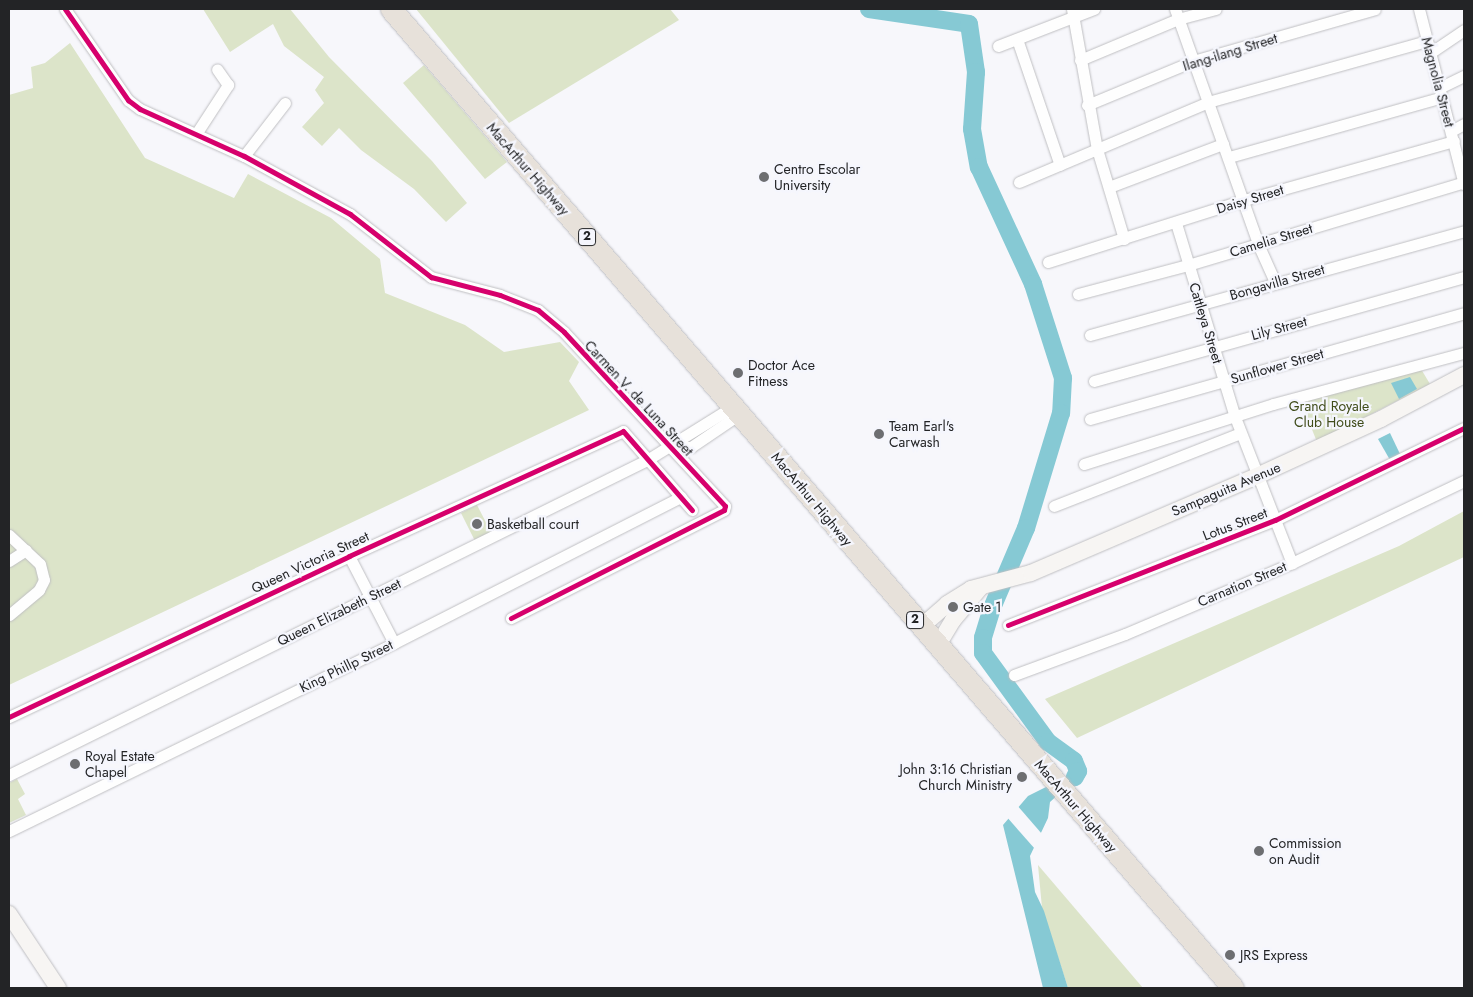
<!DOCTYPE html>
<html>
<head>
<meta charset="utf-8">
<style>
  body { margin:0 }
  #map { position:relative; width:1473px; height:997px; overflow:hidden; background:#f7f7fb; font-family:Jost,sans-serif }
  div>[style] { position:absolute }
  .green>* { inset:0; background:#dce4c9 }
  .water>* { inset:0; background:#86c9d4 }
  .pier>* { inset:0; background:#f7f7fb }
  .river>* { height:18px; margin:-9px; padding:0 9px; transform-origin:9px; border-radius:9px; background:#86c9d4 }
  .roads { filter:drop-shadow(0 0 1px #bfbfc2) drop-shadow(0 0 1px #bfbfc2) }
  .street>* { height:11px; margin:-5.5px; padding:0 5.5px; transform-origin:5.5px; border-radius:5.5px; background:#fefefe }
  .secondary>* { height:16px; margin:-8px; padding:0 8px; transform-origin:8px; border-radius:8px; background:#f7f5f3 }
  .highway>* { height:21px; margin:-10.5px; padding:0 10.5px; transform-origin:10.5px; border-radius:10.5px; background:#e7e1da }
  .cycleway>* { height:5px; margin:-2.5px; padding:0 2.5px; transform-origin:2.5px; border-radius:2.5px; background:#d6006c }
  .dots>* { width:14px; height:14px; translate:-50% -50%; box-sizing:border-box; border:2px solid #f5f6fd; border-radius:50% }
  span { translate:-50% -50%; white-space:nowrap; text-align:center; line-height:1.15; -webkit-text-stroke:4.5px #f5f6fd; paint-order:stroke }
  .shield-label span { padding:1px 4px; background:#f5f6fd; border:1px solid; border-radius:4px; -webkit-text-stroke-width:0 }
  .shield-label { font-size:12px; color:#232426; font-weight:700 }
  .street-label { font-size:14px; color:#232426 }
  .poi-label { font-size:14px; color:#232426 }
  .left { translate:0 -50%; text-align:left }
  .right { translate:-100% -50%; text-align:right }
  .park-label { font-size:14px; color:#404c1a }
  .frame { position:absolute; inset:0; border:10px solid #232426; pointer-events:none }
</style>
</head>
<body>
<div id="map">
  <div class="green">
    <i style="clip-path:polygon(203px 9px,290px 9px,329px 57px,432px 161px,467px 203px,446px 222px,414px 189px,361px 150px,339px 128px,322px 146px,302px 127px,324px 103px,315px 90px,324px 77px,284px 46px,273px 24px,230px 52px)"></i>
    <i style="clip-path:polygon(416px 9px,670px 9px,679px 20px,509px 123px)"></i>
    <i style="clip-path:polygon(70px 43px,145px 158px,234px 198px,248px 174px,331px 218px,380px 259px,385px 293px,465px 325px,504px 352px,560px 342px,579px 362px,569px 381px,589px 410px,9px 685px,9px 95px,33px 88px,31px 67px,45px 63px)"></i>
    <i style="clip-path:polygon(424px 65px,507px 162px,485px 179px,403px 83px)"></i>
    <i style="clip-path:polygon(1421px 369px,1430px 384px,1317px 442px,1301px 402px)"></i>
    <i style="clip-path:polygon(477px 505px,492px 534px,476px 543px,461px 513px)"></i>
    <i style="clip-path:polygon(1464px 511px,1464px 557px,1077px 738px,1045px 699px,1399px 546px)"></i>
    <i style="clip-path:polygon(17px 779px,25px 794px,18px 799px,26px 815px,9px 823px,9px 783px)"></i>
    <i style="clip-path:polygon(1038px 865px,1143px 988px,1068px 988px,1042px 908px)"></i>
  </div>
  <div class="water">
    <i style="clip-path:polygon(1410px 377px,1417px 389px,1399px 399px,1391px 383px)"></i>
    <i style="clip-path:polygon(1390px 433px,1400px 454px,1390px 460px,1378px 439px)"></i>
    <i style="clip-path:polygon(1073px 754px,1080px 775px,1050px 802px,1048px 818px,1030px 856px,1035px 892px,1044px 911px,1068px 988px,1043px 988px,1003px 825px,1028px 796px,1070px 775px,1072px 767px,1067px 759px)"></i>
  </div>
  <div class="pier">
    <i style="clip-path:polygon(1016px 804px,1042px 834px,1035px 849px,1006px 816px)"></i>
  </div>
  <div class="river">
    <i style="left:869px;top:9px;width:101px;rotate:8.5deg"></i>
    <i style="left:969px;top:24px;width:49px;rotate:81.7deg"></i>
    <i style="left:976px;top:72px;width:57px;rotate:94deg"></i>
    <i style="left:972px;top:129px;width:39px;rotate:80deg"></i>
    <i style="left:979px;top:167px;width:129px;rotate:65.2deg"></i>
    <i style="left:1033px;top:284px;width:99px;rotate:72.3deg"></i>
    <i style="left:1063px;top:378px;width:35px;rotate:93deg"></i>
    <i style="left:1061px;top:413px;width:120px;rotate:106.9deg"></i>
    <i style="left:1026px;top:528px;width:87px;rotate:113deg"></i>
    <i style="left:992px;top:608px;width:31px;rotate:107deg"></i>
    <i style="left:983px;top:638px;width:15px;rotate:90deg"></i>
    <i style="left:983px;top:653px;width:110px;rotate:53.9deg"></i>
    <i style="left:1048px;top:742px;width:32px;rotate:36deg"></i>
    <i style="left:1074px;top:761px;width:11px;rotate:68deg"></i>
    <i style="left:1078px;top:771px;width:7px;rotate:117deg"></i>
  </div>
  <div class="roads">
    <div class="street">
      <i style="left:65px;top:9px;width:111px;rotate:55.3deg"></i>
      <i style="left:128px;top:100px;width:15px;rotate:37deg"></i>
      <i style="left:140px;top:109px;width:114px;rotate:24.3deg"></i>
      <i style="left:244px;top:156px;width:121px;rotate:28.7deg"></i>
      <i style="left:350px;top:214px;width:103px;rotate:37.9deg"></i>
      <i style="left:431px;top:277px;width:71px;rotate:14.6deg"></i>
      <i style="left:500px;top:295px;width:41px;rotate:21.5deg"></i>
      <i style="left:538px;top:310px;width:34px;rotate:40deg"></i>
      <i style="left:564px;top:332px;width:237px;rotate:47.2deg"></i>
      <i style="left:725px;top:506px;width:4px;rotate:104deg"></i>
      <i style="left:724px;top:510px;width:239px;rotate:153.1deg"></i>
      <i style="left:1072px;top:9px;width:142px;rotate:79.9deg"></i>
      <i style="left:1097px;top:149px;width:94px;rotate:73.3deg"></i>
      <i style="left:1175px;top:9px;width:249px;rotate:70.5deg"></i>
      <i style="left:1258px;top:244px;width:42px;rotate:65.9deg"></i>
      <i style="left:1419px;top:9px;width:181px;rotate:75.6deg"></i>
      <i style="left:1017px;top:39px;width:133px;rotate:71.2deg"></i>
      <i style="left:998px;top:46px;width:103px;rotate:-21.1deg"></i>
      <i style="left:1430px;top:53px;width:41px;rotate:-34.1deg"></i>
      <i style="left:1080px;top:60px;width:106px;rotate:-22.7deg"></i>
      <i style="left:1178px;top:19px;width:39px;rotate:-15deg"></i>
      <i style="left:1439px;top:88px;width:28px;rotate:-26deg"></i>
      <i style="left:1087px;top:105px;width:115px;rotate:-22.5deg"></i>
      <i style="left:1193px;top:61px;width:189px;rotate:-15.9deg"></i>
      <i style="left:1451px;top:131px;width:15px;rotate:-28deg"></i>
      <i style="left:196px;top:134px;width:59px;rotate:-56.9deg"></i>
      <i style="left:228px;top:85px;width:19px;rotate:-125deg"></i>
      <i style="left:244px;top:156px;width:67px;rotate:-52.3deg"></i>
      <i style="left:1229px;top:157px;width:221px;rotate:-15.7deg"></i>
      <i style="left:1019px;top:182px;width:205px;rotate:-22.9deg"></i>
      <i style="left:1208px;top:102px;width:226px;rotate:-15.6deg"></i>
      <i style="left:1109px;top:187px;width:122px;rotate:-20.7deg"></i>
      <i style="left:1176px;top:223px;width:203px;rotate:73.1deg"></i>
      <i style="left:1235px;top:417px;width:157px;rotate:68.7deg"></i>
      <i style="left:1048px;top:262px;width:206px;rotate:-17.6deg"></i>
      <i style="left:1244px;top:200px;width:218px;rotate:-15.7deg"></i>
      <i style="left:1078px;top:294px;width:114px;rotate:-14.8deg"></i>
      <i style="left:1188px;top:265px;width:288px;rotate:-16.7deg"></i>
      <i style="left:1090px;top:335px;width:388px;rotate:-15.5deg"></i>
      <i style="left:1094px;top:381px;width:384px;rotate:-15.7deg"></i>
      <i style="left:1090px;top:419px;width:389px;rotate:-15.8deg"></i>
      <i style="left:668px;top:447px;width:23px"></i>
      <i style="left:691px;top:447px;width:57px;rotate:-34.2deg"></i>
      <i style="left:1084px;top:464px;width:198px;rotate:-17.6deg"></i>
      <i style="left:1273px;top:404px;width:198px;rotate:-15deg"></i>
      <i style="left:1054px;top:506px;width:200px;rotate:-21.4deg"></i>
      <i style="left:9px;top:535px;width:42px;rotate:43.1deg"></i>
      <i style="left:40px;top:564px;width:16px;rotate:76deg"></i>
      <i style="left:44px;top:580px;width:11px;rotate:117deg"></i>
      <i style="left:39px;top:590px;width:39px;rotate:140deg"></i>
      <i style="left:349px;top:556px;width:98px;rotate:62.7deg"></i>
      <i style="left:9px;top:561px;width:20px;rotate:-33deg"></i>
      <i style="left:1008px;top:625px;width:287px;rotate:-21.5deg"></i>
      <i style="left:1275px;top:520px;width:210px;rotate:-26deg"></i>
      <i style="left:1014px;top:675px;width:118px;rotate:-20.3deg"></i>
      <i style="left:1125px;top:634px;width:181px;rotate:-23deg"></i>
      <i style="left:1292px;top:563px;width:191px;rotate:-25.5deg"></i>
      <i style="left:9px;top:717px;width:376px;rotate:-25.3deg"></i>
      <i style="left:349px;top:556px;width:301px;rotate:-24.5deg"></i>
      <i style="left:623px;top:431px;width:105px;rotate:48.9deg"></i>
      <i style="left:9px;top:775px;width:712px;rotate:-26.28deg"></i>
      <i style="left:647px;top:460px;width:100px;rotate:-31.9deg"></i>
      <i style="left:9px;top:831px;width:428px;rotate:-26deg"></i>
      <i style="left:394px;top:643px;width:322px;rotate:-27deg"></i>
    </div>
    <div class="secondary">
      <i style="left:921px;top:627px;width:35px;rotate:-41deg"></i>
      <i style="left:947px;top:604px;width:28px;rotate:-32deg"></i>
      <i style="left:971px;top:589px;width:62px;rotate:-14.9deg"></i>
      <i style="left:1031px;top:573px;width:246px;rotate:-23.2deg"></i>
      <i style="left:1257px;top:476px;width:136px;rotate:-24.7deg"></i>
      <i style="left:1381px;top:419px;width:94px;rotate:-27.9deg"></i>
      <i style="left:938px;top:645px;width:29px;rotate:-59deg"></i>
      <i style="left:953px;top:620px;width:42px;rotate:-49.8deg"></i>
      <i style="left:9px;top:914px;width:89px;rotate:56.5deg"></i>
    </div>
    <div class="highway">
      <i style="left:391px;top:9px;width:1291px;rotate:49.3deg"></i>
    </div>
  </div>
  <div class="cycleway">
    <i style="left:65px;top:9px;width:111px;rotate:55.3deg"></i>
    <i style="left:128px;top:100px;width:15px;rotate:37deg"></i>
    <i style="left:140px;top:109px;width:114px;rotate:24.3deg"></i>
    <i style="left:244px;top:156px;width:121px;rotate:28.7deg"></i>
    <i style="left:350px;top:214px;width:103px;rotate:37.9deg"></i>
    <i style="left:431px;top:277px;width:71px;rotate:14.6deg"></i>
    <i style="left:500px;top:295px;width:41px;rotate:21.5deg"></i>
    <i style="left:538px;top:310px;width:34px;rotate:40deg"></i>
    <i style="left:564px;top:332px;width:237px;rotate:47.2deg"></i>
    <i style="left:725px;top:506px;width:4px;rotate:104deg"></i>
    <i style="left:724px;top:510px;width:239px;rotate:153.1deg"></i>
    <i style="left:1008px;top:625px;width:287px;rotate:-21.5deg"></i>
    <i style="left:1275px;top:520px;width:210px;rotate:-26deg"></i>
    <i style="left:9px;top:717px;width:376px;rotate:-25.3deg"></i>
    <i style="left:349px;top:556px;width:301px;rotate:-24.5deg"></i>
    <i style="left:623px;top:431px;width:105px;rotate:48.9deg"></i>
  </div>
  <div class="dots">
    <i style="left:764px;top:177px;background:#6d6e71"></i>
    <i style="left:738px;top:373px;background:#6d6e71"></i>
    <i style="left:879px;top:434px;background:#6d6e71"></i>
    <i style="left:477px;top:524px;background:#6d6e71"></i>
    <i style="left:953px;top:607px;background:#6d6e71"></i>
    <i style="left:75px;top:764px;background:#6d6e71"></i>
    <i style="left:1022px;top:777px;background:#6d6e71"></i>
    <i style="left:1259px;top:851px;background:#6d6e71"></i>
    <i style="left:1230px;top:955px;background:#6d6e71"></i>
  </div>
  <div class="shield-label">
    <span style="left:587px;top:237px">2</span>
    <span style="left:915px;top:620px">2</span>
  </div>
  <div class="street-label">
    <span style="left:1230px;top:52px;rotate:-17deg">Ilang-ilang Street</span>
    <span style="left:1438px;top:82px;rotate:75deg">Magnolia Street</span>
    <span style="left:528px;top:169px;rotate:49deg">MacArthur Highway</span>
    <span style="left:1250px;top:199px;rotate:-17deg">Daisy Street</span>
    <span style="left:1271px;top:240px;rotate:-17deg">Camelia Street</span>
    <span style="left:1277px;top:282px;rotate:-16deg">Bongavilla Street</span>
    <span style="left:1206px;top:323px;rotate:73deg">Cattleya Street</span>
    <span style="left:1279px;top:328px;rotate:-15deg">Lily Street</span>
    <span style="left:1277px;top:366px;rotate:-16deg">Sunflower Street</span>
    <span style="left:639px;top:398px;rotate:47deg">Carmen V. de Luna Street</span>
    <span style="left:1226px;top:489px;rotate:-23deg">Sampaguita Avenue</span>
    <span style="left:812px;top:499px;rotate:50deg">MacArthur Highway</span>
    <span style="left:1235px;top:524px;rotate:-21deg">Lotus Street</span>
    <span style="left:310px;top:562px;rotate:-25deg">Queen Victoria Street</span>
    <span style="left:1242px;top:584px;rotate:-23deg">Carnation Street</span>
    <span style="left:339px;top:612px;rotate:-26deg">Queen Elizabeth Street</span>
    <span style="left:346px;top:666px;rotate:-26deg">King Phillp Street</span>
    <span style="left:1076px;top:806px;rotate:49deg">MacArthur Highway</span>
  </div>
  <div class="poi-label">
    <span class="left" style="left:774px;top:177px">Centro Escolar<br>University</span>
    <span class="left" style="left:748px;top:373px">Doctor Ace<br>Fitness</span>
    <span class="left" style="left:889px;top:434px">Team Earl's<br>Carwash</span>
    <span class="left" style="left:487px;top:524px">Basketball court</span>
    <span class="left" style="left:963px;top:607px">Gate 1</span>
    <span class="left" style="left:85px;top:764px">Royal Estate<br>Chapel</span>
    <span class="right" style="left:1012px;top:777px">John 3:16 Christian<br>Church Ministry</span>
    <span class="left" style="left:1269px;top:851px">Commission<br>on Audit</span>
    <span class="left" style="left:1240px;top:955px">JRS Express</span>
  </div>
  <div class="park-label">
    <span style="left:1329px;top:414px">Grand Royale<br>Club House</span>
  </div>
  <div class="frame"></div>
</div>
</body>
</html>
